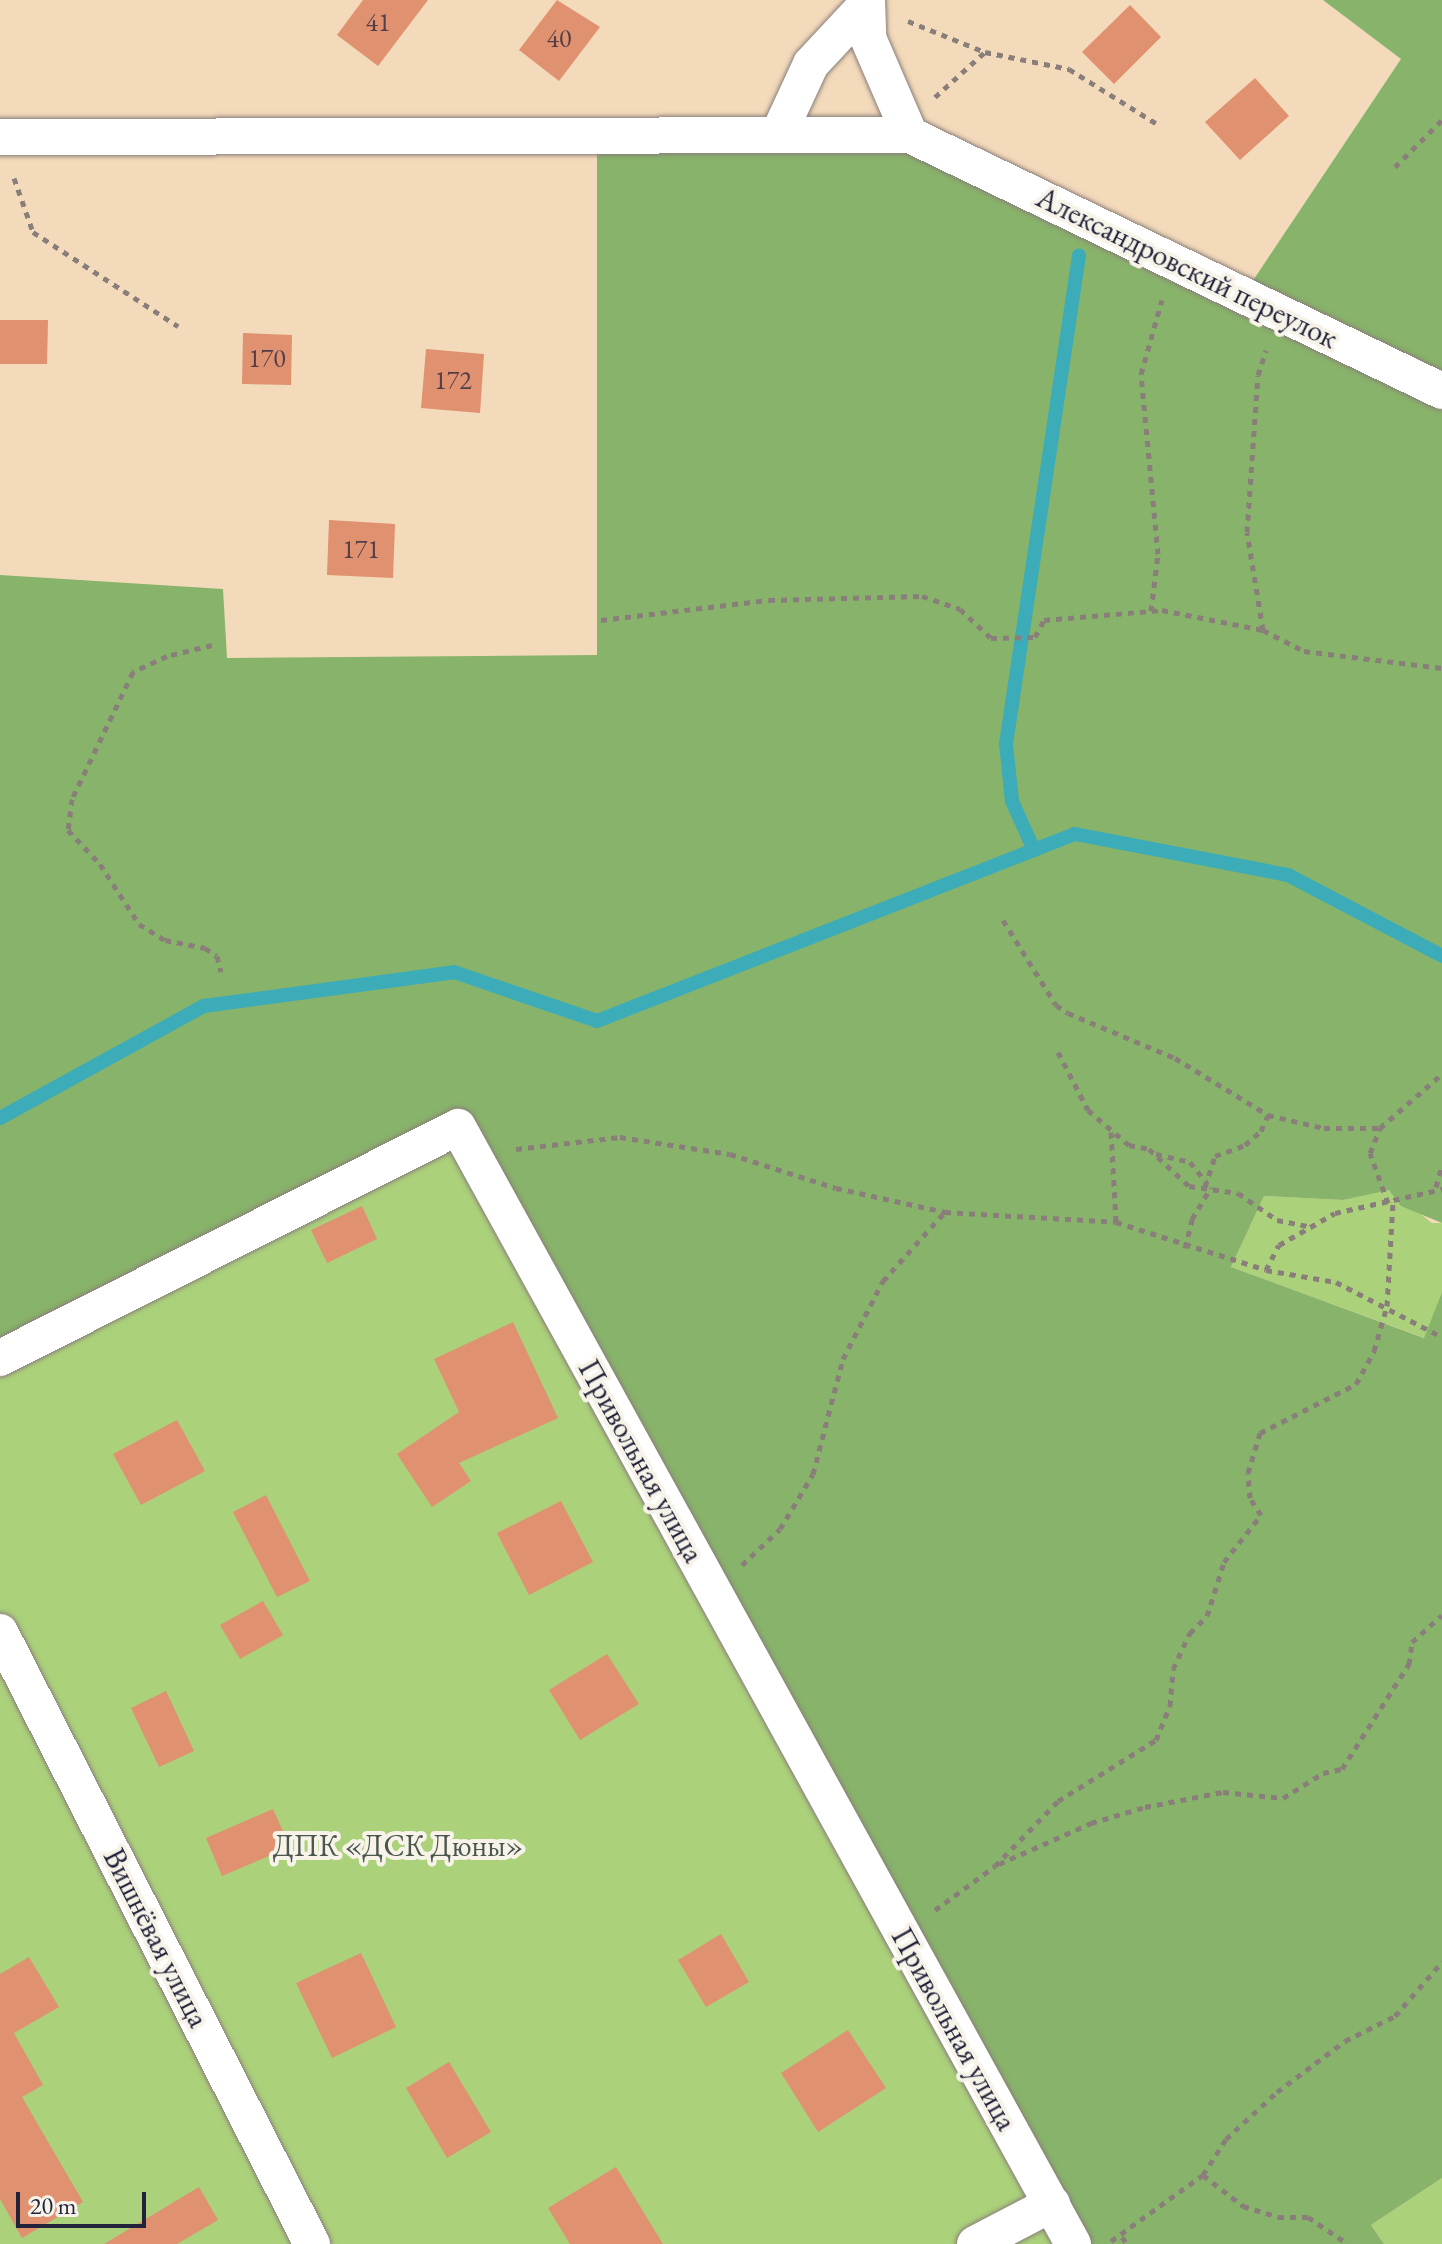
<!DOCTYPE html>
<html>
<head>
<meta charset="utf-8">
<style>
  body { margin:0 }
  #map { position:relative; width:1442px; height:2244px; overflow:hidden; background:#f3daba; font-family:"EB Garamond",serif }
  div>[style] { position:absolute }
  .green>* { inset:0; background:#abd17b }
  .forest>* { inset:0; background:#88b36b }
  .stream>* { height:14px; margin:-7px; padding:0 7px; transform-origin:7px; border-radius:7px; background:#3cacb8 }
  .building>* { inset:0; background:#e09170 }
  .path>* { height:5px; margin-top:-2.5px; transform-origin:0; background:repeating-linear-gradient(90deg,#8a7e7a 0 6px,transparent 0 12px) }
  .roads { filter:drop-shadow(0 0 2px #8a7e7a) drop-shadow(0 0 2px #8a7e7a) }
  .minor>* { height:36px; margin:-18px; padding:0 18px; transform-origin:18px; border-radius:18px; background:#fff }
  span { translate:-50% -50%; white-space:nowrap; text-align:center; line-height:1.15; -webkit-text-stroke:8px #f7f3e8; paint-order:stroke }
  .number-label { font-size:26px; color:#523e48 }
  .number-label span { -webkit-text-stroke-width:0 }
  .street-label { font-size:30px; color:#22223b }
  .park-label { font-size:30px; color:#4b574e }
  .scale { position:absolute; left:16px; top:2192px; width:130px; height:36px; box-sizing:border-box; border:4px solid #22223b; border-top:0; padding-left:10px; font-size:24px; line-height:28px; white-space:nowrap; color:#22223b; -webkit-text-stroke:6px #f7f3e8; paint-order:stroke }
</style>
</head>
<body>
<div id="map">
  <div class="green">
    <i style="clip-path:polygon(458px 1127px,1068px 2244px,0 2244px,0 1350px)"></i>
    <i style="clip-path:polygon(1389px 1189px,1432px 1223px,1442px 1223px,1442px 1292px,1425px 1338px,1231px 1267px,1264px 1196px,1343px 1200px)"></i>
    <i style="clip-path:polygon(1442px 2178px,1442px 2244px,1384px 2244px,1371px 2225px)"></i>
  </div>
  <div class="forest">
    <i style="clip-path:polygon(1323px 0,1442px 0,1442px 1223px,1401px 1206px,1389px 1190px,1343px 1200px,1264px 1196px,1231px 1267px,1424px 1338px,1442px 1292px,1442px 2178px,1371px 2225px,1384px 2244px,1068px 2244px,458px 1128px,0 1350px,0 575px,223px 589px,227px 658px,597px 655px,597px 135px,946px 152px,1244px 294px,1401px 59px)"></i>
  </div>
  <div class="stream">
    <i style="left:1034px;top:850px;width:54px;rotate:-114.2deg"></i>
    <i style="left:1012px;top:801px;width:57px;rotate:-96deg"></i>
    <i style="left:1006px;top:744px;width:494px;rotate:-81.5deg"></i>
    <i style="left:0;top:1118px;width:233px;rotate:-28.8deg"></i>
    <i style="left:204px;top:1006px;width:252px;rotate:-7.7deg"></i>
    <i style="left:454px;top:972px;width:151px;rotate:18.9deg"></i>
    <i style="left:597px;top:1021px;width:513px;rotate:-21.37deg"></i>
    <i style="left:1075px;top:834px;width:217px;rotate:10.9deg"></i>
    <i style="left:1288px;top:875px;width:174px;rotate:27.7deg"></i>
  </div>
  <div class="building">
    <i style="clip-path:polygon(363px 0,428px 0,378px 66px,337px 35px)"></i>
    <i style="clip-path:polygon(557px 0,600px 27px,559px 81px,519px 50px)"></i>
    <i style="clip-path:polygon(1130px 5px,1161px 37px,1114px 84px,1082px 52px)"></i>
    <i style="clip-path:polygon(1255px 78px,1289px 116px,1240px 160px,1205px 122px)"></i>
    <i style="clip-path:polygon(0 320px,48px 320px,47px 364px,0 364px)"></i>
    <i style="clip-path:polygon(243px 333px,292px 335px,291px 385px,242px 384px)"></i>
    <i style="clip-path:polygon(426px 349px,484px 354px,480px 413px,421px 408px)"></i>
    <i style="clip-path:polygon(329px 520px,395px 524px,393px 578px,327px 575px)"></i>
    <i style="clip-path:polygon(362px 1206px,377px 1239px,327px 1263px,311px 1230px)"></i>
    <i style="clip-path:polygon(513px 1322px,558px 1418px,459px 1463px,471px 1481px,432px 1507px,397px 1454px,459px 1412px,434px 1359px)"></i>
    <i style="clip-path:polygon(177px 1420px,205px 1471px,141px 1505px,113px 1454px)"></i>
    <i style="clip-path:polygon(266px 1495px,310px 1581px,277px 1597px,233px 1512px)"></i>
    <i style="clip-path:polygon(561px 1501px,593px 1562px,529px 1595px,497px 1533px)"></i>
    <i style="clip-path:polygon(263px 1601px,283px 1635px,240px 1659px,220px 1625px)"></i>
    <i style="clip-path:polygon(607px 1654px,639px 1704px,580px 1740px,549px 1690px)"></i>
    <i style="clip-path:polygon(166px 1691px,194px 1751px,159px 1767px,131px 1708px)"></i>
    <i style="clip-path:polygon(273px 1809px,290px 1847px,222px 1876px,206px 1838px)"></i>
    <i style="clip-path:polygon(721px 1934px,749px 1982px,706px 2007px,678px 1960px)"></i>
    <i style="clip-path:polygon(361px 1953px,396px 2027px,332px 2058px,296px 1983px)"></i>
    <i style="clip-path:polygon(29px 1957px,59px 2007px,14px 2033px,43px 2085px,22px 2097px,83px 2202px,22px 2238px,0 2199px,0 1974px)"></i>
    <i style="clip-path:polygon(848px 2030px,886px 2088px,818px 2132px,781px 2073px)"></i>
    <i style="clip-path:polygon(449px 2062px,491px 2132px,447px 2158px,406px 2088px)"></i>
    <i style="clip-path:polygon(616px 2167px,663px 2244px,570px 2244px,548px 2208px)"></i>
    <i style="clip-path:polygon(199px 2187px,218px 2220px,177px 2244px,104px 2244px)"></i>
  </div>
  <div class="path">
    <i style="left:908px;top:21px;width:83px;rotate:21.9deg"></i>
    <i style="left:985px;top:52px;width:86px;rotate:11.4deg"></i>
    <i style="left:1069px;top:69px;width:106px;rotate:31.9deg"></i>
    <i style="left:935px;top:97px;width:67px;rotate:-42deg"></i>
    <i style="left:1395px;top:167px;width:66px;rotate:-45deg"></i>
    <i style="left:14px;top:178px;width:57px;rotate:70.6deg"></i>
    <i style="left:33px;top:232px;width:173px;rotate:33deg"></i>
    <i style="left:1151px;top:611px;width:57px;rotate:-83deg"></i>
    <i style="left:1158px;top:554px;width:181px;rotate:-95.4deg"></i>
    <i style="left:1141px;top:374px;width:77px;rotate:-74.2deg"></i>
    <i style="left:601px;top:620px;width:169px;rotate:-6.8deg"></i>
    <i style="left:769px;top:600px;width:153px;rotate:-1.5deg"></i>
    <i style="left:922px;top:596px;width:40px;rotate:18.9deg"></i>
    <i style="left:960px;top:609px;width:42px;rotate:43.1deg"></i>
    <i style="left:991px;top:638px;width:44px;rotate:-1.3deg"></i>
    <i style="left:1035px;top:637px;width:19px;rotate:-62deg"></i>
    <i style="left:1044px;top:620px;width:118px;rotate:-4.8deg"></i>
    <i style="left:1162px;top:610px;width:103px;rotate:11.2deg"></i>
    <i style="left:1263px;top:630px;width:46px;rotate:27.1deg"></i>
    <i style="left:1304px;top:651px;width:139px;rotate:7deg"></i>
    <i style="left:1263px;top:630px;width:99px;rotate:-99.3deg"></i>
    <i style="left:1247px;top:532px;width:157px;rotate:-86deg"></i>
    <i style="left:1258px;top:375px;width:26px;rotate:-72deg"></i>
    <i style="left:212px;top:645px;width:46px;rotate:166.3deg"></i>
    <i style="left:167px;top:656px;width:38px;rotate:155deg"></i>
    <i style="left:133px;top:672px;width:141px;rotate:115.7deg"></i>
    <i style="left:72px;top:799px;width:31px;rotate:97deg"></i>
    <i style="left:68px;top:830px;width:47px;rotate:46.7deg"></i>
    <i style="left:100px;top:864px;width:72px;rotate:57deg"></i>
    <i style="left:139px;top:924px;width:31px;rotate:32deg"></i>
    <i style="left:165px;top:940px;width:41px;rotate:11.3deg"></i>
    <i style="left:205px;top:948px;width:14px;rotate:34deg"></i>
    <i style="left:217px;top:956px;width:16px;rotate:76deg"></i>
    <i style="left:1003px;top:920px;width:100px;rotate:58.1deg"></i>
    <i style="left:1056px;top:1005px;width:14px;rotate:34deg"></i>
    <i style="left:1068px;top:1013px;width:116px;rotate:22.8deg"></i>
    <i style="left:1175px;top:1058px;width:109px;rotate:31.5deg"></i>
    <i style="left:1268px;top:1115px;width:57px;rotate:13.1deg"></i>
    <i style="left:1324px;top:1128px;width:56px"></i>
    <i style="left:1058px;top:1052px;width:65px;rotate:62.7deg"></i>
    <i style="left:1088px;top:1110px;width:54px;rotate:40.5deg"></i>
    <i style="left:1129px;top:1145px;width:20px;rotate:11deg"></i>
    <i style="left:1149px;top:1149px;width:54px;rotate:42.8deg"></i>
    <i style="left:1189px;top:1186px;width:49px;rotate:8.1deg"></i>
    <i style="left:1238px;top:1193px;width:47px;rotate:34.7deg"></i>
    <i style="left:1277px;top:1220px;width:32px;rotate:11deg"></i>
    <i style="left:1111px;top:1132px;width:90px;rotate:86.8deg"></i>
    <i style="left:516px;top:1149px;width:105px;rotate:-6.6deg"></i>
    <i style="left:620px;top:1137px;width:111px;rotate:8.8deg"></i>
    <i style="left:730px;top:1154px;width:111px;rotate:17.8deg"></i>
    <i style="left:836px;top:1188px;width:112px;rotate:12.4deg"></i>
    <i style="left:945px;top:1212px;width:171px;rotate:3.3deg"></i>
    <i style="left:1116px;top:1222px;width:157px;rotate:17.7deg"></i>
    <i style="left:1266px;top:1270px;width:71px;rotate:9.7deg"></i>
    <i style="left:1336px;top:1282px;width:119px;rotate:27.4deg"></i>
    <i style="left:1156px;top:1154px;width:35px;rotate:13deg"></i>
    <i style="left:1190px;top:1162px;width:26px;rotate:51deg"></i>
    <i style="left:1205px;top:1187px;width:33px;rotate:-72deg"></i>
    <i style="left:1215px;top:1156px;width:32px;rotate:-20deg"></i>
    <i style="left:1245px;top:1145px;width:21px;rotate:-41deg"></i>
    <i style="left:1261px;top:1131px;width:17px;rotate:-66deg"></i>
    <i style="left:1436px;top:1187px;width:24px;rotate:-75deg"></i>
    <i style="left:1388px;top:1203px;width:53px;rotate:-109.8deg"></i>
    <i style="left:1370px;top:1153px;width:27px;rotate:-68deg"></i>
    <i style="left:1380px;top:1128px;width:82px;rotate:-41.1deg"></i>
    <i style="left:1185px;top:1248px;width:30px;rotate:-76deg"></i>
    <i style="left:1192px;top:1219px;width:37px;rotate:-59deg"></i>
    <i style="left:1266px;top:1270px;width:28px;rotate:-63deg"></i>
    <i style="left:1279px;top:1245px;width:64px;rotate:-29.7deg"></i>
    <i style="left:1335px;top:1213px;width:110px;rotate:-12.6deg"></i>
    <i style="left:742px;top:1565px;width:52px;rotate:-43.5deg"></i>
    <i style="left:780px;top:1529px;width:64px;rotate:-59deg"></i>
    <i style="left:813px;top:1474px;width:119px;rotate:-75.4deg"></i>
    <i style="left:843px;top:1359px;width:88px;rotate:-62.9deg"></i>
    <i style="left:883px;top:1281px;width:91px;rotate:-48.1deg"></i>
    <i style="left:999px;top:1864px;width:101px;rotate:-24deg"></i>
    <i style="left:1091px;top:1823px;width:56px;rotate:-16.5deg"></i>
    <i style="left:1145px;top:1807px;width:79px;rotate:-10.9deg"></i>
    <i style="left:1223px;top:1792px;width:60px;rotate:5.7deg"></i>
    <i style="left:1283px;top:1798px;width:47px;rotate:-32deg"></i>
    <i style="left:1323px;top:1773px;width:19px;rotate:-12deg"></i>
    <i style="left:1342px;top:1769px;width:125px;rotate:-57.5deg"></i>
    <i style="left:1409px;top:1664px;width:22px;rotate:-82deg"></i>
    <i style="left:1412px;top:1642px;width:40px;rotate:-42deg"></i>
    <i style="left:935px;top:1910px;width:74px;rotate:-36.3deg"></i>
    <i style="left:995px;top:1866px;width:91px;rotate:-45.9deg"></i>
    <i style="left:1058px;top:1801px;width:115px;rotate:-31.9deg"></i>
    <i style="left:1156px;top:1740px;width:37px;rotate:-68deg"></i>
    <i style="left:1170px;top:1706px;width:37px;rotate:-85deg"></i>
    <i style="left:1173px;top:1669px;width:40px;rotate:-65deg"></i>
    <i style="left:1190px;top:1633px;width:24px;rotate:-45deg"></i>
    <i style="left:1207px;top:1616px;width:57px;rotate:-72.5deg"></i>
    <i style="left:1224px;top:1562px;width:60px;rotate:-51.8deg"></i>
    <i style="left:1261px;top:1515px;width:20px;rotate:-123deg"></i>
    <i style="left:1250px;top:1498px;width:25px;rotate:-95deg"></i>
    <i style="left:1248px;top:1473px;width:42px;rotate:-73.3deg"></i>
    <i style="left:1260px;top:1433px;width:108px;rotate:-27deg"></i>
    <i style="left:1356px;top:1384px;width:38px;rotate:-61deg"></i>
    <i style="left:1374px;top:1351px;width:47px;rotate:-73.9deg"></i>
    <i style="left:1387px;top:1306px;width:105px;rotate:-86.7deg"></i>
    <i style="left:1203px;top:2175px;width:51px;rotate:37.8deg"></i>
    <i style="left:1243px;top:2206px;width:37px;rotate:17deg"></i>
    <i style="left:1278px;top:2217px;width:30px"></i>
    <i style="left:1308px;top:2217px;width:48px;rotate:34deg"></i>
    <i style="left:1122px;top:2237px;width:9px;rotate:54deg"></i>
    <i style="left:1111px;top:2241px;width:113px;rotate:-35.7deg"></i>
    <i style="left:1203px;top:2175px;width:43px;rotate:-57.4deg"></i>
    <i style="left:1226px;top:2139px;width:69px;rotate:-42.7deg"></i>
    <i style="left:1277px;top:2092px;width:85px;rotate:-36.9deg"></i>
    <i style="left:1345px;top:2041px;width:56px;rotate:-26.6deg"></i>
    <i style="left:1395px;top:2016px;width:72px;rotate:-49deg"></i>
  </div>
  <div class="roads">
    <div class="minor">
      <i style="left:867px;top:0;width:38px;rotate:88deg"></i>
      <i style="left:868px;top:38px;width:106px;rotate:66.6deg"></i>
      <i style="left:778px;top:135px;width:78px;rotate:-65.1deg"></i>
      <i style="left:811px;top:64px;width:82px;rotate:-47deg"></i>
      <i style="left:0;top:137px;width:910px;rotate:-0.13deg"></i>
      <i style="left:910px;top:135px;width:590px;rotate:25.7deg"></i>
      <i style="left:0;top:1358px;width:513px;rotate:-26.76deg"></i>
      <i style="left:458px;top:1127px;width:1275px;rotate:61.16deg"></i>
      <i style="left:0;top:1632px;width:687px;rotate:62.99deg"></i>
      <i style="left:975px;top:2244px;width:87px;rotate:-27.5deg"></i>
    </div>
  </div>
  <div class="number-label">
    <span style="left:378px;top:23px">41</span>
    <span style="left:559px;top:39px">40</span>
    <span style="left:267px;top:359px">170</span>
    <span style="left:453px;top:381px">172</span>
    <span style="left:361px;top:550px">171</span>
  </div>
  <div class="street-label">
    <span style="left:1187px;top:268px;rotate:26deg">Александровский переулок</span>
    <span style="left:641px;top:1461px;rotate:61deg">Привольная улица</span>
    <span style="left:156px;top:1938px;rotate:63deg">Вишнёвая улица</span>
    <span style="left:954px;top:2029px;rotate:61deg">Привольная улица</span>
  </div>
  <div class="park-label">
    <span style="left:398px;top:1846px">ДПК «ДСК Дюны»</span>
  </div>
  <div class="scale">20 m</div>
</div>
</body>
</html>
